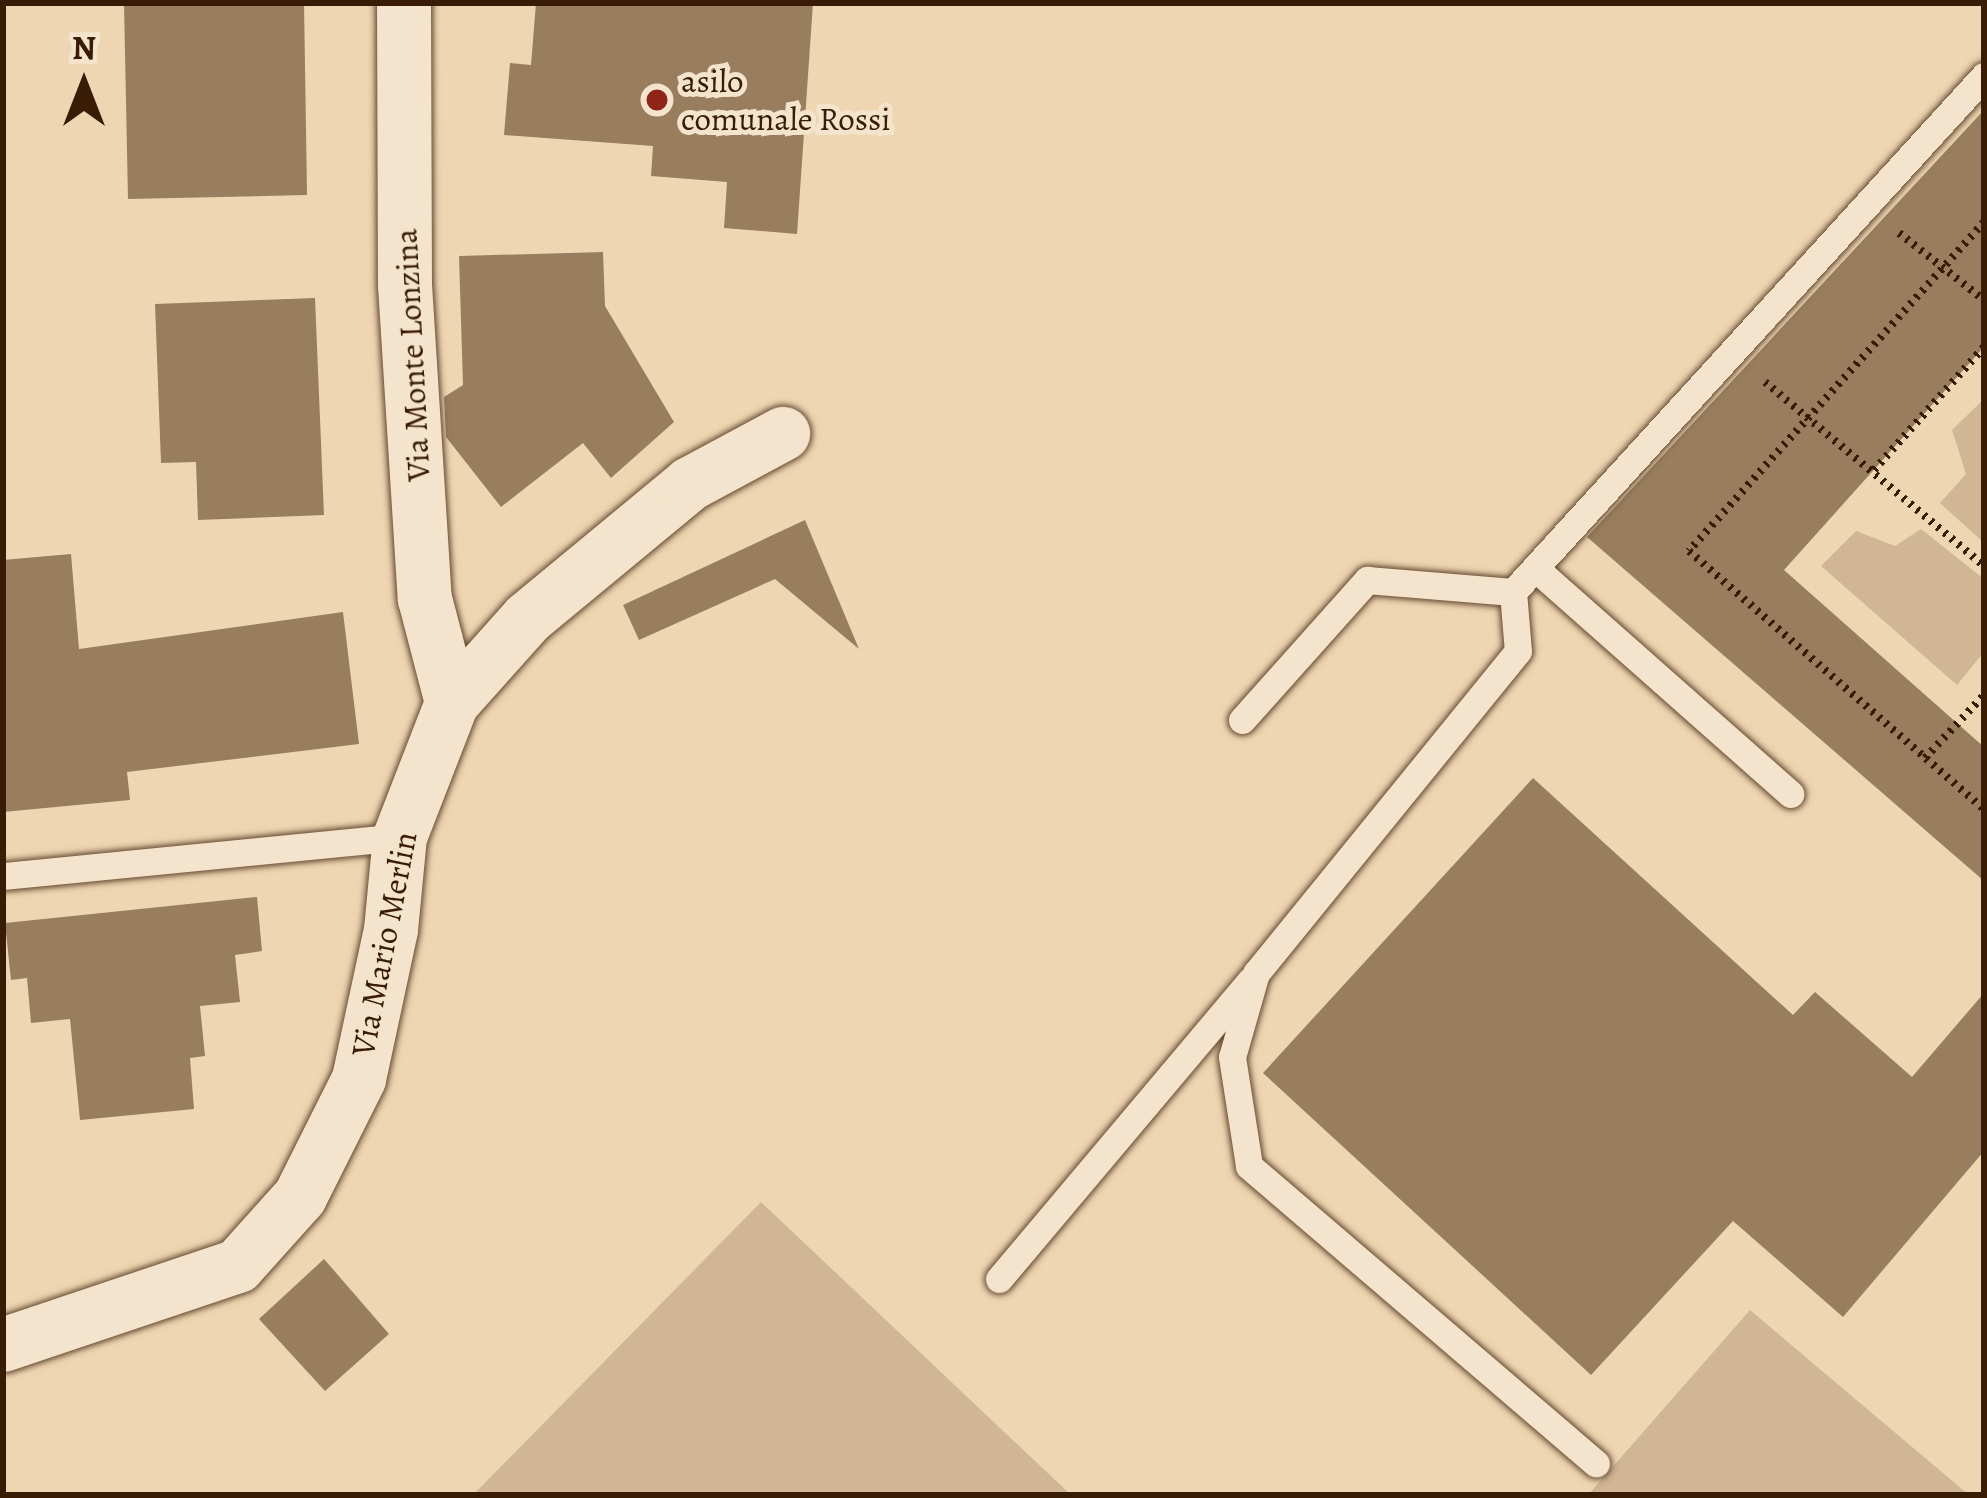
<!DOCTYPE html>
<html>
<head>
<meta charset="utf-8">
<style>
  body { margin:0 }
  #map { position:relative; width:1987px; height:1498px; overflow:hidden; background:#efd6b2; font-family:Alegreya,serif }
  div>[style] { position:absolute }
  .green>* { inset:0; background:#d0b695 }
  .building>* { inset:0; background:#987d5f }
  .path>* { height:8px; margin-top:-4px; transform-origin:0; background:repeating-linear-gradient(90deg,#391c06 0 3px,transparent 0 9px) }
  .roads { filter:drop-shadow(0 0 3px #664a31) drop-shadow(0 0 3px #664a31) }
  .service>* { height:27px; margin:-13.5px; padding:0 13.5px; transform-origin:13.5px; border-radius:13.5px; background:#f5e4cd }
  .minor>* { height:54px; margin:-27px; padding:0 27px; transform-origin:27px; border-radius:27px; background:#f5e4cd }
  .dots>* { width:33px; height:33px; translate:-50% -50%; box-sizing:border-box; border:6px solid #f5e4cd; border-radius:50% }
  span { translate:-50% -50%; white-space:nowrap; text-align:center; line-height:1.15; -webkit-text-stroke:10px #f5e4cd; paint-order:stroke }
  .poi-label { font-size:33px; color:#391c06 }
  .left { translate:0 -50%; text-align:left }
  .street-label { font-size:33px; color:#391c06 }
  .frame { position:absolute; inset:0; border:6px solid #391c06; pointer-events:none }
  .north { position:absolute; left:24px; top:24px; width:120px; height:120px; -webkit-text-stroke:9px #f5e4cd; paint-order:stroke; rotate:0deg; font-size:33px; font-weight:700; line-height:48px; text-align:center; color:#391c06 }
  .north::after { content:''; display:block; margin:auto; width:42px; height:54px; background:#391c06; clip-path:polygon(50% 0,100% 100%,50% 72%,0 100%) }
</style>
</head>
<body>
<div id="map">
  <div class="green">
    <i style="clip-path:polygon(1984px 399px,1984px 543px,1940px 503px,1966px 474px,1952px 430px)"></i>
    <i style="clip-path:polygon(1921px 529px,1984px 579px,1984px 652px,1957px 685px,1821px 566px,1856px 531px,1895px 546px)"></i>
    <i style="clip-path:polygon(761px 1202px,1071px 1495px,473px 1495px)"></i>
    <i style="clip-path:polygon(1750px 1310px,1969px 1495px,1588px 1495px)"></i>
  </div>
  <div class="building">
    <i style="clip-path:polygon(124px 3px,304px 3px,307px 195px,128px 199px)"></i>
    <i style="clip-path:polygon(536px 3px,813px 3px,797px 234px,724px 228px,727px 182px,651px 176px,653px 146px,504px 135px,510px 63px,531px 65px)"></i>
    <i style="clip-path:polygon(1984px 110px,1984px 347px,1784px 570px,1984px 747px,1984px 881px,1587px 537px)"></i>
    <i style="clip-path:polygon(603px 252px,605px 306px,674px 422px,611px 478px,583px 443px,501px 507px,446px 437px,444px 397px,463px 385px,459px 256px)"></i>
    <i style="clip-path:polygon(315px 298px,324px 515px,198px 520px,196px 462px,161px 463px,155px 304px)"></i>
    <i style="clip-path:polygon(805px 520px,859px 649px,775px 579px,639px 640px,623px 605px)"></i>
    <i style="clip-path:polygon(71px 554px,79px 649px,343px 612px,359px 744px,127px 772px,130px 800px,3px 812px,3px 560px)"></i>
    <i style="clip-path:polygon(1533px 778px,1793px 1015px,1815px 992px,1912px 1077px,1984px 993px,1984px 1151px,1843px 1317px,1733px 1221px,1591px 1375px,1263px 1073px)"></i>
    <i style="clip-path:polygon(257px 897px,262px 951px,235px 955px,240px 1002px,200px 1006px,205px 1056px,190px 1058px,194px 1109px,80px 1120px,70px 1019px,31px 1023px,27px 978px,11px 980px,5px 923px)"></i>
    <i style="clip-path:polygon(324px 1259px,389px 1334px,325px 1391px,259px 1319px)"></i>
  </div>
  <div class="path">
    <i style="left:1984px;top:222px;width:442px;rotate:131.9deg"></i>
    <i style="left:1689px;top:551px;width:392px;rotate:41.2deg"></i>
    <i style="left:1899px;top:233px;width:108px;rotate:38.2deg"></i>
    <i style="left:1765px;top:382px;width:286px;rotate:40deg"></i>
    <i style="left:1874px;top:470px;width:165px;rotate:-48.2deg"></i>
    <i style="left:1925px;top:758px;width:86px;rotate:-46.9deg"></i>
  </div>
  <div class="roads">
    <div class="service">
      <i style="left:1535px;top:568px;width:341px;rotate:41.5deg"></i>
      <i style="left:1513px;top:592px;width:59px;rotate:85.2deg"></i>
      <i style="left:1518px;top:651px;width:415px;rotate:129.1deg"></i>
      <i style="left:1256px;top:973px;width:87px;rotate:105.9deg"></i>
      <i style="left:1232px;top:1057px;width:110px;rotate:81.1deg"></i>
      <i style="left:1249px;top:1166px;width:457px;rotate:40.6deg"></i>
      <i style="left:1242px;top:720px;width:188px;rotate:-48.2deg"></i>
      <i style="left:1367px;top:580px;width:146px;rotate:4.7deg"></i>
      <i style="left:1513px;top:592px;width:699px;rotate:-47.61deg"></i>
      <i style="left:3px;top:876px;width:399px;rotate:-5.6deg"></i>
      <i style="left:999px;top:1279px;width:390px;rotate:-49.9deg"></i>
    </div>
    <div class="minor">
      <i style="left:404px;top:3px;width:282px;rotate:89.8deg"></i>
      <i style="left:405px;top:285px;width:315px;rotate:86.4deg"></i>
      <i style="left:425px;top:599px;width:107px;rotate:75.4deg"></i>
      <i style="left:3px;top:1345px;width:248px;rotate:-18.6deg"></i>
      <i style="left:238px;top:1266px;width:93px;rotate:-48.1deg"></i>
      <i style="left:300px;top:1197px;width:132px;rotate:-63.4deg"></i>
      <i style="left:359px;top:1079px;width:152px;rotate:-77.9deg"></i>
      <i style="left:391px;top:930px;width:93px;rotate:-84.5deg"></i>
      <i style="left:400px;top:837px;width:144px;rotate:-68.8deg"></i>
      <i style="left:452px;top:703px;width:114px;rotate:-48.2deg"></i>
      <i style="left:528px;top:618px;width:210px;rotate:-39.6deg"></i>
      <i style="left:690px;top:484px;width:106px;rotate:-28.3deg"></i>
    </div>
  </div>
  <div class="dots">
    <i style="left:657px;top:100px;background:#8f2418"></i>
  </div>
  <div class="poi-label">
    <span class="left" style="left:681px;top:100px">asilo<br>comunale Rossi</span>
  </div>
  <div class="street-label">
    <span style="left:412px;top:355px;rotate:-93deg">Via Monte Lonzina</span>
    <span style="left:384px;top:944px;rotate:-79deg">Via Mario Merlin</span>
  </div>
  <div class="frame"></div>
  <div class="north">N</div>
</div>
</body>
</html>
